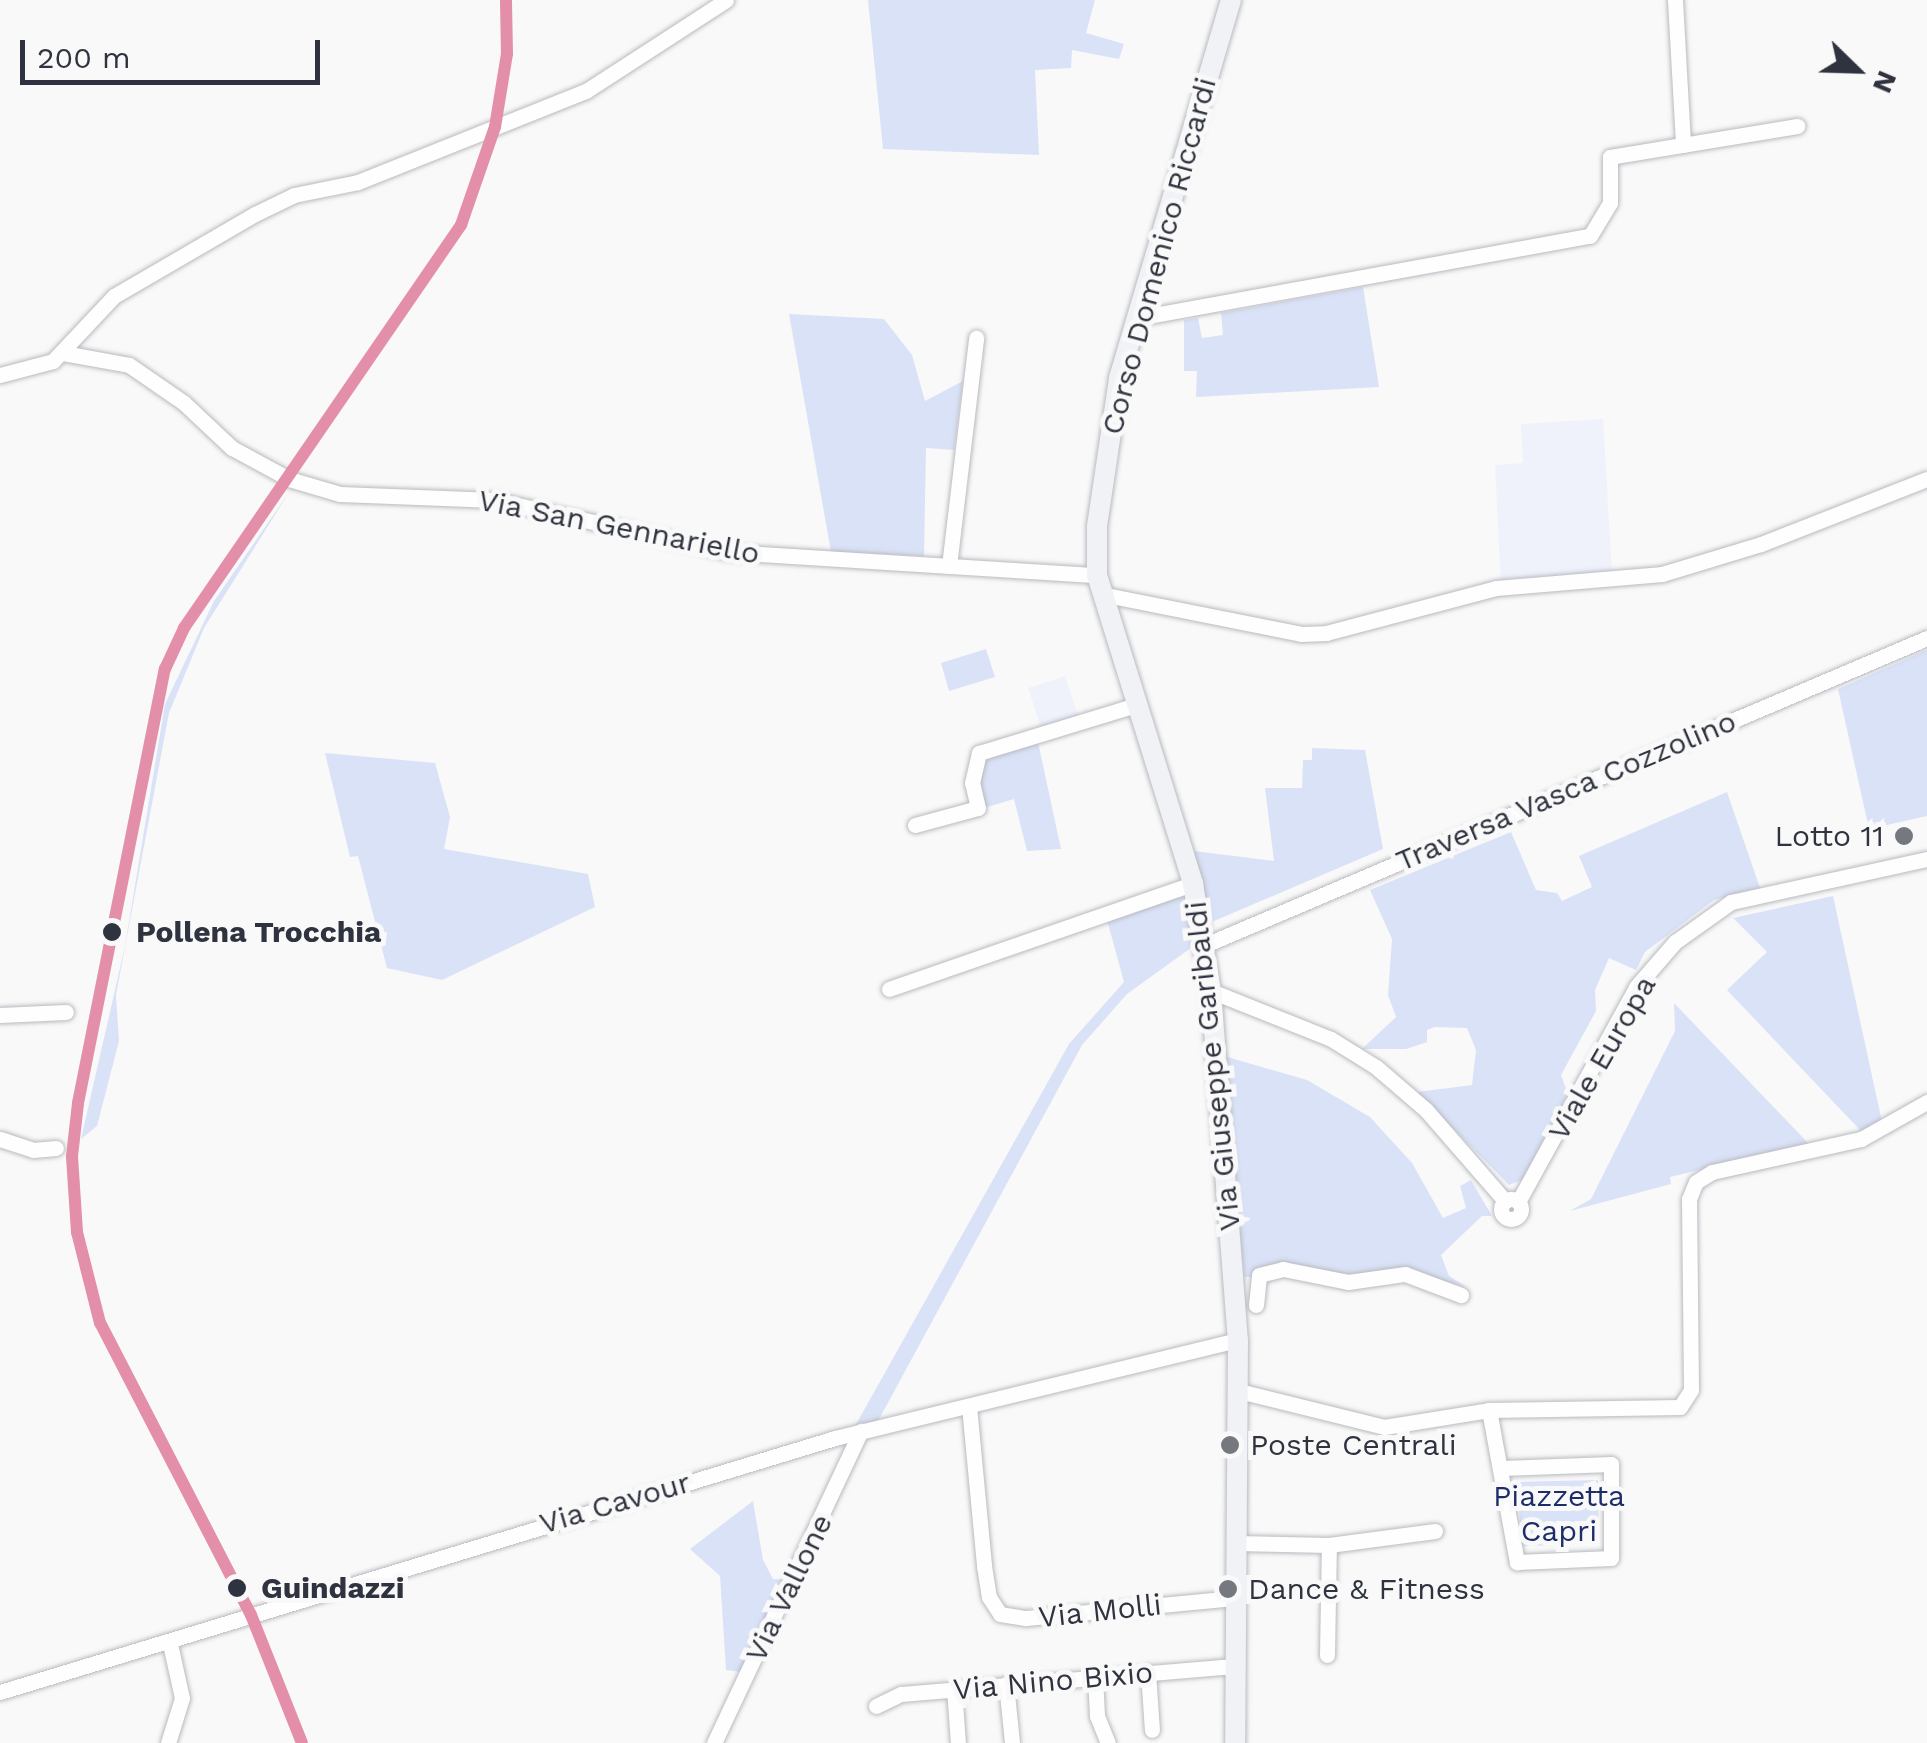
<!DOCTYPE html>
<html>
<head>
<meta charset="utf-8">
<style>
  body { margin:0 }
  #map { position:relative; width:1927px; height:1743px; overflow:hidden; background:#f9f9f9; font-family:"Work Sans",sans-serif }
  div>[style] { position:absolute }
  .built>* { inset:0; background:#eff2fb }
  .green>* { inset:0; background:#dae2f7 }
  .roads { filter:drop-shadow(0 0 2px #b8bac0) drop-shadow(0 0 2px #b8bac0) }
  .minor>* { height:15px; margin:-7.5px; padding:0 7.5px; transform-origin:7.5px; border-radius:7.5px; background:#fefefe }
  .minor>.ring { margin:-7.5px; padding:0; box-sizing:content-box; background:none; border:15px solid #fefefe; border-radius:50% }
  .major>* { height:20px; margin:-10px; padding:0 10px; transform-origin:10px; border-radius:10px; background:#f1f2f6 }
  .rail-1>* { height:12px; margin:-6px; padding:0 6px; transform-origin:6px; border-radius:6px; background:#e38fa9 }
  .dots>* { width:28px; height:28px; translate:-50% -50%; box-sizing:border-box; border:5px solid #f9f9f9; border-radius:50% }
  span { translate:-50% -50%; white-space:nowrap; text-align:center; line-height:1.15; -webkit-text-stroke:10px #f9f9f9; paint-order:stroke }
  .street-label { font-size:30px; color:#2f333f }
  .poi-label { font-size:30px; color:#2f333f }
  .right { translate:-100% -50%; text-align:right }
  .left { translate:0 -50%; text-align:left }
  .stop-label { font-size:30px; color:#2f333f; font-weight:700 }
  .park-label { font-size:30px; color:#1e2d69 }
  .north { position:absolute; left:1807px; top:20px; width:100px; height:100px; -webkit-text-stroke:8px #f9f9f9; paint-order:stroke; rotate:113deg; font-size:28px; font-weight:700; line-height:40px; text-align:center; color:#2f333f }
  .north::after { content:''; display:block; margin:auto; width:35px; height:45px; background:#2f333f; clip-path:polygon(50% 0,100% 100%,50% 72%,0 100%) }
  .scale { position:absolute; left:20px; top:40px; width:300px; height:45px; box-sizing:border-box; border:5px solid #2f333f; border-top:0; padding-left:12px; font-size:30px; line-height:35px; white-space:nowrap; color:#2f333f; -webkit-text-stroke:8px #f9f9f9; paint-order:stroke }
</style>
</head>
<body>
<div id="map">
  <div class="built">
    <i style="clip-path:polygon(1603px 419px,1612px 573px,1501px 584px,1495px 465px,1523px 463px,1521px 424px)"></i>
    <i style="clip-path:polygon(1065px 676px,1079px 719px,1042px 731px,1028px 688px)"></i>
  </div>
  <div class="green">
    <i style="clip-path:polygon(868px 0,1095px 0,1086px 33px,1124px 44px,1119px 59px,1072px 50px,1071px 68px,1035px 70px,1039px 155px,883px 149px)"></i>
    <i style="clip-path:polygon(1363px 287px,1379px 387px,1196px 397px,1197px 371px,1184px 371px,1184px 320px,1198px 318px,1202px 338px,1223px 335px,1221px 313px)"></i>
    <i style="clip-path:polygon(789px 314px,884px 319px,912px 355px,925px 401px,963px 381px,954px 450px,926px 448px,924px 556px,831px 552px)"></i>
    <i style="clip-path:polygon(290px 491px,204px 628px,169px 713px,116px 995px,119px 1041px,97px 1126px,81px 1139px,125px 946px,165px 704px,214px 601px)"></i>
    <i style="clip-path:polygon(986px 649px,995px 677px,949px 691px,941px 663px)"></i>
    <i style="clip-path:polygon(1927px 650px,1927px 816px,1869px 829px,1838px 689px)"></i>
    <i style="clip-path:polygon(1038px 742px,1061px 849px,1027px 851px,1014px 799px,984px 808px,978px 779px,986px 757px)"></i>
    <i style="clip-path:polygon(1312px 748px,1365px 750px,1383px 849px,1207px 924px,1194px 851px,1274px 861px,1265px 788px,1302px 788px,1303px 760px,1312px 760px)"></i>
    <i style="clip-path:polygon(325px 753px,435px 763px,450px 817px,444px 849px,588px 874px,595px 907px,442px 980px,387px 968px,358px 856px,350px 857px)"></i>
    <i style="clip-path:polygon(1727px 792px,1760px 888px,1714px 900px,1645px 952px,1636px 970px,1609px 958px,1595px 990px,1596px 1011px,1561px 1075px,1568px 1094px,1522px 1180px,1509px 1185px,1417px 1092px,1472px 1085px,1476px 1050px,1467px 1028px,1435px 1027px,1427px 1030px,1427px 1042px,1406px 1049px,1362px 1049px,1396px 1017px,1388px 995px,1392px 939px,1370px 890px,1511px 832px,1536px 890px,1557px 893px,1562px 901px,1592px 887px,1579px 856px)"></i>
    <i style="clip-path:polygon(1181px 892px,1195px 945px,1127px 994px,1082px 1045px,877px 1423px,854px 1428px,1069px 1044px,1124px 982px,1107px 920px)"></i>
    <i style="clip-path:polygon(1833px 896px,1882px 1122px,1861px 1131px,1727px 990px,1767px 952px,1733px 918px)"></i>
    <i style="clip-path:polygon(1674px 1003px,1809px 1144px,1670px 1177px,1671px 1184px,1570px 1211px,1591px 1199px,1675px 1031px)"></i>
    <i style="clip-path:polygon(1224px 1056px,1307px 1080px,1370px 1117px,1412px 1163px,1443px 1218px,1466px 1208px,1460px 1186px,1471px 1180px,1492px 1216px,1482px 1216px,1441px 1255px,1449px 1276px,1466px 1287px,1409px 1271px,1343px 1279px,1244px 1277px)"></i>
    <i style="clip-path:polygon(1598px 1480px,1599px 1544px,1520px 1546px,1519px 1482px)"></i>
    <i style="clip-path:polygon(753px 1501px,763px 1560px,773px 1579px,785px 1580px,742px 1672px,726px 1670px,720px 1576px,690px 1549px)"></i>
  </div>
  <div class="roads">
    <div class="minor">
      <i style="left:1675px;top:0;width:145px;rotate:86.8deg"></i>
      <i style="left:1137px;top:318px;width:460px;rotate:-10.3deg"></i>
      <i style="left:1590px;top:236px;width:39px;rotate:-59deg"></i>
      <i style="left:1610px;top:203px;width:46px;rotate:-90deg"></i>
      <i style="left:1610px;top:157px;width:190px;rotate:-9.4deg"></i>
      <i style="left:63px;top:353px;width:67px;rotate:10.3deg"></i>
      <i style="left:129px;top:365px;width:67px;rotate:34.6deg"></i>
      <i style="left:184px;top:403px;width:66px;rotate:43.2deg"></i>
      <i style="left:232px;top:448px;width:65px;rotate:28.5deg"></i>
      <i style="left:289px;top:479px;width:53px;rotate:16.4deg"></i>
      <i style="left:340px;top:494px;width:155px;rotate:2.2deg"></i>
      <i style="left:495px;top:500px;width:239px;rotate:12.6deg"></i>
      <i style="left:728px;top:552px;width:370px;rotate:3.6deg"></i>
      <i style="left:0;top:375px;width:55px;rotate:-14.8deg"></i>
      <i style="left:53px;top:361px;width:89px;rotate:-46.8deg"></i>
      <i style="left:114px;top:296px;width:163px;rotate:-30.2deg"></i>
      <i style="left:255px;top:214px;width:43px;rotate:-26deg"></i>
      <i style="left:294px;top:195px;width:65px;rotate:-11.5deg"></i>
      <i style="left:358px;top:182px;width:245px;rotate:-21.8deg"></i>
      <i style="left:586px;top:91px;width:167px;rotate:-33deg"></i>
      <i style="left:949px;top:566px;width:230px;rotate:-83.2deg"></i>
      <i style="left:1101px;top:594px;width:204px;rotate:11.3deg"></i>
      <i style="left:1301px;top:634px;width:25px;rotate:-2deg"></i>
      <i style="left:1326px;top:633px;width:176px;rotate:-14.8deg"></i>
      <i style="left:1496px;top:588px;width:167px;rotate:-4.8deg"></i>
      <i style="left:1662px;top:574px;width:103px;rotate:-16.9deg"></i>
      <i style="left:1761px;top:544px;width:178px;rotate:-21.4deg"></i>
      <i style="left:915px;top:825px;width:65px;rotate:-15.1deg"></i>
      <i style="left:978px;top:808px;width:26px;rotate:-103deg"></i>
      <i style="left:972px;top:783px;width:31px;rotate:-77deg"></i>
      <i style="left:979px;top:753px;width:164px;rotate:-17deg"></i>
      <i style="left:1205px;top:945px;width:785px;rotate:-23.04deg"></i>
      <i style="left:889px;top:989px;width:322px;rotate:-19.1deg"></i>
      <i style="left:1211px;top:991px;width:129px;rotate:21.8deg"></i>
      <i style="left:1331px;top:1039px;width:53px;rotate:31.9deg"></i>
      <i style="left:1376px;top:1067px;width:66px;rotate:40.7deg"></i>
      <i style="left:1426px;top:1110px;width:121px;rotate:49deg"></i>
      <i style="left:0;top:1015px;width:66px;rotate:-2.6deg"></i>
      <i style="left:0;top:1139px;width:35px;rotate:18deg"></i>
      <i style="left:33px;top:1150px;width:23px;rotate:-5deg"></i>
      <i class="ring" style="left:1501px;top:1199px;width:5px;height:5px"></i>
      <i style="left:1518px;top:1202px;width:245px;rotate:-61.2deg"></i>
      <i style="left:1636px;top:987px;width:60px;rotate:-49.1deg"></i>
      <i style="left:1675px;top:942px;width:69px;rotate:-35.5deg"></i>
      <i style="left:1731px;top:902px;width:201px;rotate:-12.4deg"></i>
      <i style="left:1256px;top:1305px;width:30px;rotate:-84deg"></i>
      <i style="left:1259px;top:1275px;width:25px;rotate:-14deg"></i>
      <i style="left:1283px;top:1269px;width:66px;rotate:11.3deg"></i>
      <i style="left:1348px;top:1282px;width:58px;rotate:-8deg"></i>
      <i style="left:1405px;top:1274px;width:60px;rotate:20.6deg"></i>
      <i style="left:1239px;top:1391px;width:149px;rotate:13.9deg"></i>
      <i style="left:1384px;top:1427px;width:106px;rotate:-9.2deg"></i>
      <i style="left:1489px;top:1410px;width:191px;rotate:-0.9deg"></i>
      <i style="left:1680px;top:1407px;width:20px;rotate:-57deg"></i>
      <i style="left:1691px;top:1390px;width:191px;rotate:-90.6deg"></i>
      <i style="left:1689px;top:1199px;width:18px;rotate:-68deg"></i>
      <i style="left:1696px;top:1182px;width:19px;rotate:-32deg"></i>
      <i style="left:1712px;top:1172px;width:153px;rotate:-12.5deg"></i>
      <i style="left:1861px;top:1139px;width:76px;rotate:-29.3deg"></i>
      <i style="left:969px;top:1406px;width:161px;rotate:84.6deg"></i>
      <i style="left:984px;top:1566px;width:31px;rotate:81deg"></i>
      <i style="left:989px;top:1597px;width:20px;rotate:57deg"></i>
      <i style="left:1000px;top:1614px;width:26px;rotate:9deg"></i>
      <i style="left:1026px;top:1618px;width:209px;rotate:-5.5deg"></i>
      <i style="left:1489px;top:1410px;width:155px;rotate:79.6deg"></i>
      <i style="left:1517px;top:1562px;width:94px;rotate:-2.4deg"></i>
      <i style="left:1611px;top:1558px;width:94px;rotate:-90deg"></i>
      <i style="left:1611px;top:1464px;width:109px;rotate:177.9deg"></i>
      <i style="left:1236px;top:1543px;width:93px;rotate:1.2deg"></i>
      <i style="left:1329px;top:1545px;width:107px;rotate:-7.5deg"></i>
      <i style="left:1327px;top:1655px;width:110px;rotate:-89deg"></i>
      <i style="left:1148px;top:1672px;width:58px;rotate:86.1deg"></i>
      <i style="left:1095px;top:1676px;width:40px;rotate:87.1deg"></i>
      <i style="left:1097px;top:1716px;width:29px;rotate:68deg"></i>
      <i style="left:1006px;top:1684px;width:58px;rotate:84.1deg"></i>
      <i style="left:954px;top:1689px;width:54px;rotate:85.8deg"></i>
      <i style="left:0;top:1692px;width:873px;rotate:-16.92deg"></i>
      <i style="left:835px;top:1438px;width:415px;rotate:-13.7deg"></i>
      <i style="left:876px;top:1706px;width:28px;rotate:-26deg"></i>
      <i style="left:901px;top:1694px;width:334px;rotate:-4.8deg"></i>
      <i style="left:168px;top:1743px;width:47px;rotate:-72.7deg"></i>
      <i style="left:182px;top:1698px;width:55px;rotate:-102.5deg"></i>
      <i style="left:714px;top:1743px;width:345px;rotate:-64.8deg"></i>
    </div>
    <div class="major">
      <i style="left:1231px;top:0;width:395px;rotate:106.5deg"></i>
      <i style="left:1119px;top:379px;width:150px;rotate:98.5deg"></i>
      <i style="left:1097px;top:527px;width:48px;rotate:90deg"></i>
      <i style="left:1097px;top:575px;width:324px;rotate:72.7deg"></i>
      <i style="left:1193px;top:884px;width:109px;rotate:80.5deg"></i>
      <i style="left:1211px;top:991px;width:350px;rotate:85.6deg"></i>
      <i style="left:1238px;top:1340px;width:403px;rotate:90.4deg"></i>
    </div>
  </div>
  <div class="rail-1">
    <i style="left:302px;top:1743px;width:138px;rotate:-111.7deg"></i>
    <i style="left:251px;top:1615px;width:329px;rotate:-117.3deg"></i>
    <i style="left:100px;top:1323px;width:94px;rotate:-104.2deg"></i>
    <i style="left:77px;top:1232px;width:76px;rotate:-93.8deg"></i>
    <i style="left:72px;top:1156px;width:53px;rotate:-83.5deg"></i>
    <i style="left:78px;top:1103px;width:443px;rotate:-78.7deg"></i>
    <i style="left:165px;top:669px;width:45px;rotate:-65.1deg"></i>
    <i style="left:184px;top:628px;width:489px;rotate:-55.5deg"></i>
    <i style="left:461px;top:225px;width:104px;rotate:-70.9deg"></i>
    <i style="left:495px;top:127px;width:74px;rotate:-80.7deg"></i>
    <i style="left:507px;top:54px;width:54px;rotate:-91.1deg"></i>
  </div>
  <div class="dots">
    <i style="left:1904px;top:836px;background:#767880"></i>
    <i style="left:112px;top:932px;background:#2f333f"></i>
    <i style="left:1230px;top:1445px;background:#767880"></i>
    <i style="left:237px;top:1588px;background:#2f333f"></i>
    <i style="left:1228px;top:1589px;background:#767880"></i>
  </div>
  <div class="street-label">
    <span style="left:1159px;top:256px;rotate:-75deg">Corso Domenico Riccardi</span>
    <span style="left:619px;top:527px;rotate:11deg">Via San Gennariello</span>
    <span style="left:1566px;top:791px;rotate:-23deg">Traversa Vasca Cozzolino</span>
    <span style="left:1602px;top:1058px;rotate:-60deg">Viale Europa</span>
    <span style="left:1213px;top:1066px;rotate:-96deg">Via Giuseppe Garibaldi</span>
    <span style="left:615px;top:1503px;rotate:-16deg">Via Cavour</span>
    <span style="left:789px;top:1588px;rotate:-64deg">Via Vallone</span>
    <span style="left:1100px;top:1611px;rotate:-6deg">Via Molli</span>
    <span style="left:1053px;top:1681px;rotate:-5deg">Via Nino Bixio</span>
  </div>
  <div class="poi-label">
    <span class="right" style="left:1884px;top:836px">Lotto 11</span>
    <span class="left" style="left:1250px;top:1445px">Poste Centrali</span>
    <span class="left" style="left:1248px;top:1589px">Dance &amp; Fitness</span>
  </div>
  <div class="stop-label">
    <span class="left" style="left:136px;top:932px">Pollena Trocchia</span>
    <span class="left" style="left:261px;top:1588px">Guindazzi</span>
  </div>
  <div class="park-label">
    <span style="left:1559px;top:1513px">Piazzetta<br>Capri</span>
  </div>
  <div class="north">N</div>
  <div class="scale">200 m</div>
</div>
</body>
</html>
